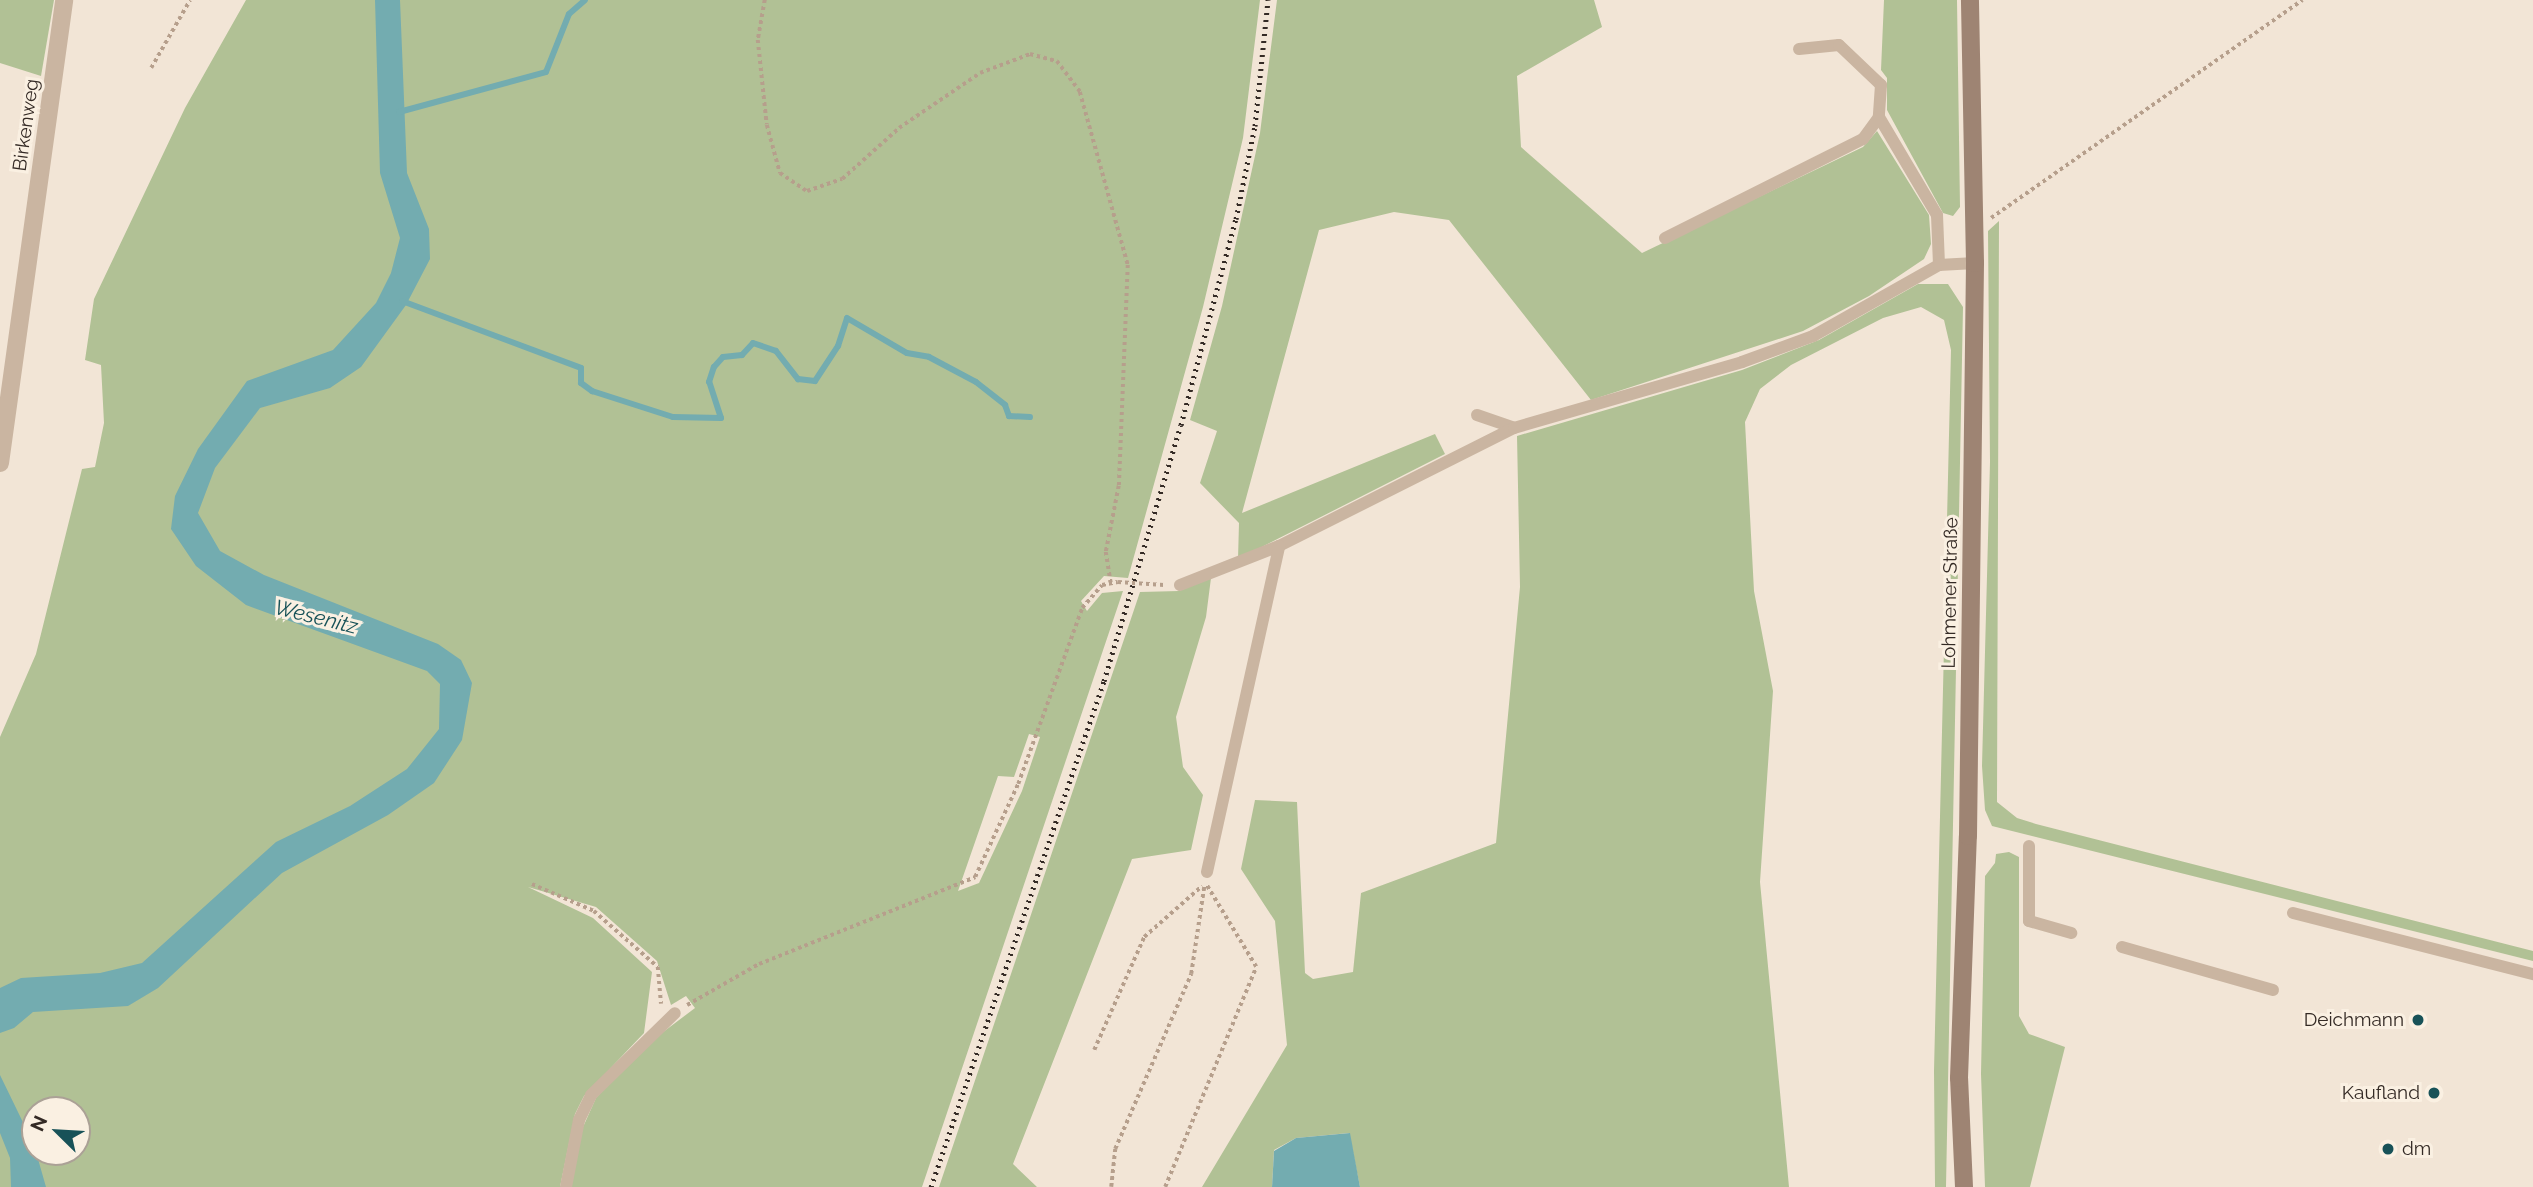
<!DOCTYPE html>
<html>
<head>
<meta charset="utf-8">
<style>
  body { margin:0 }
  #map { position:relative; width:2533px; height:1187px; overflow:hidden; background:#f2e5d6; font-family:Raleway,sans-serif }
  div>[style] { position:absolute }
  .green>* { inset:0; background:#b1c195 }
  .water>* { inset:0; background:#73acb0 }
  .stream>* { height:6px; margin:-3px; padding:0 3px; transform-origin:3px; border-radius:3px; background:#73acb0 }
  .path>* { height:3.5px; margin-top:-1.75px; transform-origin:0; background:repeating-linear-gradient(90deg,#b69f8c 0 3.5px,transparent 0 7px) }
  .service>* { height:12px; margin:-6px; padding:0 6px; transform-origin:6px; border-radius:6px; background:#cab5a1 }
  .minor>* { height:18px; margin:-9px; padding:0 9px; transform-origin:9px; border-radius:9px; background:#cab5a1 }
  .secondary>* { height:18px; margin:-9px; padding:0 9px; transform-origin:9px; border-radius:9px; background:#9e8473 }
  .rail>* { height:5px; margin-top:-2.5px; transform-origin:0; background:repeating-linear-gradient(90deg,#342a25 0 2px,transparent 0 7px) }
  .dots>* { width:19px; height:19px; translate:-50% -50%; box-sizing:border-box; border:4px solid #faf0e2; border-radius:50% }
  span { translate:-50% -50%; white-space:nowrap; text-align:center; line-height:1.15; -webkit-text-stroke:6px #faf0e2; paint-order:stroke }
  .street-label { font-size:19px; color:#342a25 }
  .poi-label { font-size:19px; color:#342a25 }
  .right { translate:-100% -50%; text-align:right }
  .left { translate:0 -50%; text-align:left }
  .water-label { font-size:21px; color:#185258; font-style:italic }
  .north { position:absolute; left:21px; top:1096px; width:70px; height:70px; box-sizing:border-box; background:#faf0e2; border:2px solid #aba196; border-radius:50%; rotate:294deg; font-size:19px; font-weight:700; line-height:28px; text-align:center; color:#342a25 }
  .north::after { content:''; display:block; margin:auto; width:24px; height:32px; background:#185258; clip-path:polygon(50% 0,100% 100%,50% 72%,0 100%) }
</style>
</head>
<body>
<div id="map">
  <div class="green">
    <i style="clip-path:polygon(0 0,54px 0,41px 76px,0 63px)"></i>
    <i style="clip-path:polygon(evenodd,246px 0,1260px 0,1243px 138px,1203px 307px,1128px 578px,1104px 576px,1081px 601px,1087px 611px,1102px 593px,1123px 591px,922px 1187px,571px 1187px,583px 1127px,596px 1098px,642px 1048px,695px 1008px,686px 996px,671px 1005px,657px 961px,596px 907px,528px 887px,593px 918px,652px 972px,644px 1033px,584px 1096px,575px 1114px,560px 1187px,0 1187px,0 737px,36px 654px,82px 469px,95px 467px,104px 423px,101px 365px,85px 360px,94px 299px,185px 108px,246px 0,1029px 734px,1040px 737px,1022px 791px,979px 883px,958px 891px,998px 776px,1014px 777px,1029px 734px,246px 0,35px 1110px,77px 1110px,77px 1152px,35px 1152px,35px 1110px)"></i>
    <i style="clip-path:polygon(1277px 0,1594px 0,1602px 27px,1517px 76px,1521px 147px,1642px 253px,1863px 147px,1877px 131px,1929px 215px,1931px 244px,1924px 259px,1869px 296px,1803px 331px,1591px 400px,1449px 220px,1394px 212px,1319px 230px,1242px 513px,1435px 434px,1445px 454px,1238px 559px,1239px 523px,1200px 483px,1217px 431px,1190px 420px,1222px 306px,1260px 133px)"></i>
    <i style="clip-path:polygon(1884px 0,1957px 0,1960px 207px,1953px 216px,1943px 213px,1887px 110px,1887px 78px,1881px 70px)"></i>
    <i style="clip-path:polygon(1999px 221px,1997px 802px,2017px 818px,2036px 824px,2533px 951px,2533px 961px,1992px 826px,1985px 810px,1982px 766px,1990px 462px,1988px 231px)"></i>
    <i style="clip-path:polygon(1918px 284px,1948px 284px,1963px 307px,1946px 1187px,1935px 1187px,1934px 1071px,1951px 350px,1944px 320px,1921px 307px,1883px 318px,1791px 365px,1760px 389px,1745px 422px,1754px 591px,1773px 691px,1760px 882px,1789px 1187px,1360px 1187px,1349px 1133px,1296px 1138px,1274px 1150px,1272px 1187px,1202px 1187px,1287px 1045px,1275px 921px,1241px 869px,1255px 800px,1297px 802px,1305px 973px,1313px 979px,1353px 972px,1361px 893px,1496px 843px,1520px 587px,1517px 436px,1742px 370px,1819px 340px)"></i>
    <i style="clip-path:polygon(1211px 578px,1206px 617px,1176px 717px,1183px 767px,1203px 795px,1191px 850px,1132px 859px,1013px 1164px,1037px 1187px,939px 1187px,1140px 592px,1179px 591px)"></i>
    <i style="clip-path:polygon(2009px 852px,2019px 857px,2019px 1016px,2029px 1034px,2065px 1047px,2030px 1187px,1985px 1187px,1981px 1074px,1985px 876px,1995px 863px,1996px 854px)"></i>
  </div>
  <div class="water">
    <i style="clip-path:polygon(375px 0,400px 0,407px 173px,429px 229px,430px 259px,406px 305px,361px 367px,330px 388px,260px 408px,215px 468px,198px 513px,220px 551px,264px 575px,438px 644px,461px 660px,472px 683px,462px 740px,434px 783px,388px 815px,282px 873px,158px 988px,128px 1006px,33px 1012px,14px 1028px,0 1033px,0 988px,21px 978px,100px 973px,142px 963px,276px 842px,350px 806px,407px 769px,439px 729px,440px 684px,427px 671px,246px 605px,196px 566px,171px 529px,175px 496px,198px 449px,247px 381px,333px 350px,376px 303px,391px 273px,400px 238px,380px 173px)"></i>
    <i style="clip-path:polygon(0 1075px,34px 1145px,46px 1187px,11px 1187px,10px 1158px,0 1133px)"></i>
    <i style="clip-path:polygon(1350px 1133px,1360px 1187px,1272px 1187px,1274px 1151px,1296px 1138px)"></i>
  </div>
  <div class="stream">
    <i style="left:399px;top:112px;width:152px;rotate:-15.2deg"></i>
    <i style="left:546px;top:72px;width:62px;rotate:-68.4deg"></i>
    <i style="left:569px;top:14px;width:21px;rotate:-41deg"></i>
    <i style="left:402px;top:301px;width:191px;rotate:20.5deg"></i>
    <i style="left:581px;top:368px;width:15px;rotate:90deg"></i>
    <i style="left:581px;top:383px;width:14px;rotate:36deg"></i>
    <i style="left:592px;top:391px;width:85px;rotate:17.8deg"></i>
    <i style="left:673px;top:417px;width:48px;rotate:1.2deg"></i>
    <i style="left:721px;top:418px;width:38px;rotate:-108deg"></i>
    <i style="left:709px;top:382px;width:16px;rotate:-72deg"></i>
    <i style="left:714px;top:367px;width:13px;rotate:-48deg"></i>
    <i style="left:723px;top:357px;width:19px;rotate:-6deg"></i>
    <i style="left:742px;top:355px;width:16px;rotate:-47deg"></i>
    <i style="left:753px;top:343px;width:24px;rotate:19deg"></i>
    <i style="left:776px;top:351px;width:36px;rotate:52deg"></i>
    <i style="left:798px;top:379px;width:17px;rotate:7deg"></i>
    <i style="left:815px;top:381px;width:42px;rotate:-56.7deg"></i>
    <i style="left:838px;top:346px;width:29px;rotate:-72deg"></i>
    <i style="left:847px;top:318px;width:69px;rotate:30.3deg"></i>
    <i style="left:907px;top:353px;width:22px;rotate:10deg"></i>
    <i style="left:929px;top:357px;width:53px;rotate:28deg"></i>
    <i style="left:976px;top:382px;width:37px;rotate:38deg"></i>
    <i style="left:1005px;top:405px;width:12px;rotate:70deg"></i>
    <i style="left:1009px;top:416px;width:21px;rotate:3deg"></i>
  </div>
  <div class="path">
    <i style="left:765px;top:0;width:41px;rotate:99.9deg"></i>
    <i style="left:758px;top:40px;width:85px;rotate:84deg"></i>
    <i style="left:767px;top:125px;width:50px;rotate:74.8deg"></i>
    <i style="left:780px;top:173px;width:32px;rotate:34deg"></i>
    <i style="left:807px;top:191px;width:37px;rotate:-19deg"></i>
    <i style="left:842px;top:179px;width:76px;rotate:-41.8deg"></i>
    <i style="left:899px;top:128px;width:98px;rotate:-34.2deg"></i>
    <i style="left:980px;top:73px;width:53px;rotate:-20.8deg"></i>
    <i style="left:1030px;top:54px;width:28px;rotate:15deg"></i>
    <i style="left:1057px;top:61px;width:39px;rotate:53deg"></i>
    <i style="left:1080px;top:92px;width:180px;rotate:74.5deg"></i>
    <i style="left:1128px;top:265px;width:221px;rotate:92.3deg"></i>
    <i style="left:1119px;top:486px;width:67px;rotate:101.1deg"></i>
    <i style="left:1106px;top:552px;width:31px;rotate:81deg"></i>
    <i style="left:151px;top:68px;width:78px;rotate:-60.2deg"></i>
    <i style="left:1991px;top:218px;width:380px;rotate:-35deg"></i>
    <i style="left:532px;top:884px;width:68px;rotate:23.5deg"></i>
    <i style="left:594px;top:911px;width:85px;rotate:41.2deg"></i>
    <i style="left:658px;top:967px;width:37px;rotate:85deg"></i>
    <i style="left:687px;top:1005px;width:83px;rotate:-29.7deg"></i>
    <i style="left:759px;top:964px;width:233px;rotate:-21.9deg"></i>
    <i style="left:975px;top:877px;width:102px;rotate:-65.2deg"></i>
    <i style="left:1018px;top:784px;width:187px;rotate:-70deg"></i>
    <i style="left:1082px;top:608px;width:30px;rotate:-49deg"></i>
    <i style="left:1102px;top:585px;width:16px;rotate:-11deg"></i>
    <i style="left:1118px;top:582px;width:46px;rotate:3.7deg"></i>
    <i style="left:1094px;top:1050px;width:124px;rotate:-66.1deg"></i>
    <i style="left:1144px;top:937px;width:77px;rotate:-41.3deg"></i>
    <i style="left:1111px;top:1187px;width:38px;rotate:-84deg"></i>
    <i style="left:1115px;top:1149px;width:191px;rotate:-66.5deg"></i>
    <i style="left:1191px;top:974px;width:88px;rotate:-81.5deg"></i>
    <i style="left:1165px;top:1187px;width:238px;rotate:-67.5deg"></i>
    <i style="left:1256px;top:967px;width:95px;rotate:-121.2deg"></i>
  </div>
  <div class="service">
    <i style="left:1799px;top:49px;width:40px;rotate:-5.7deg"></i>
    <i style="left:1839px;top:45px;width:58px;rotate:43.6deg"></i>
    <i style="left:1881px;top:85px;width:32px;rotate:94deg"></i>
    <i style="left:1879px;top:117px;width:114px;rotate:59.4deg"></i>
    <i style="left:1937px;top:215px;width:50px;rotate:87.7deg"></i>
    <i style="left:1665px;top:238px;width:221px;rotate:-26.6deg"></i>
    <i style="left:1863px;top:139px;width:27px;rotate:-54deg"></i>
    <i style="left:1477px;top:415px;width:39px;rotate:19deg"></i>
    <i style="left:1180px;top:585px;width:106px;rotate:-21.5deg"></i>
    <i style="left:1279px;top:546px;width:263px;rotate:-26.7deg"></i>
    <i style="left:1514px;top:428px;width:237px;rotate:-16.1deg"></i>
    <i style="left:1742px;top:362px;width:76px;rotate:-20.1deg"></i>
    <i style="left:1813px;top:336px;width:145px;rotate:-29.4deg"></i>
    <i style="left:1939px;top:265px;width:36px;rotate:-3deg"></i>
    <i style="left:2029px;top:846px;width:75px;rotate:90deg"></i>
    <i style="left:2029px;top:921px;width:44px;rotate:15.9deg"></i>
    <i style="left:1207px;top:872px;width:334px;rotate:-77.5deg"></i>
    <i style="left:2293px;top:913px;width:248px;rotate:14.3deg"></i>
    <i style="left:2122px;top:947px;width:157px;rotate:15.9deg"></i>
    <i style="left:566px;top:1187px;width:68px;rotate:-79deg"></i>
    <i style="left:579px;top:1120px;width:28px;rotate:-64deg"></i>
    <i style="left:591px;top:1095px;width:117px;rotate:-44.3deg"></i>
  </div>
  <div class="minor">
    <i style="left:0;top:463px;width:467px;rotate:-82.1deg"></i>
  </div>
  <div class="secondary">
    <i style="left:1964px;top:1187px;width:109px;rotate:-92.6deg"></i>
    <i style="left:1959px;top:1078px;width:242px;rotate:-87.9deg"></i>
    <i style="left:1968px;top:836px;width:573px;rotate:-89.3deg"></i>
    <i style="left:1975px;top:263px;width:263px;rotate:-91.1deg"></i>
  </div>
  <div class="rail">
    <i style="left:931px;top:1187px;width:535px;rotate:-71.12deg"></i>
    <i style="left:1104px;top:681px;width:267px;rotate:-73.3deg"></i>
    <i style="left:1181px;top:425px;width:213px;rotate:-75.1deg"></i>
    <i style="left:1236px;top:219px;width:95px;rotate:-78.5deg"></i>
    <i style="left:1255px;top:126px;width:127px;rotate:-84.1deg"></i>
  </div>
  <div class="dots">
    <i style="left:2418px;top:1020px;background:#185258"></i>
    <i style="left:2434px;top:1093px;background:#185258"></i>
    <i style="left:2388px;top:1149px;background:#185258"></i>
  </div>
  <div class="street-label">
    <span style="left:26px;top:125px;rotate:-82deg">Birkenweg</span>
    <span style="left:1950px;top:593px;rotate:-89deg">Lohmener Straße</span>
  </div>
  <div class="poi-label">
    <span class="right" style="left:2404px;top:1020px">Deichmann</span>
    <span class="right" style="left:2420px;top:1093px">Kaufland</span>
    <span class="left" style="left:2402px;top:1149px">dm</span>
  </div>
  <div class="water-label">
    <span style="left:316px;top:617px;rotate:14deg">Wesenitz</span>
  </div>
  <div class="north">N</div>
</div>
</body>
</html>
